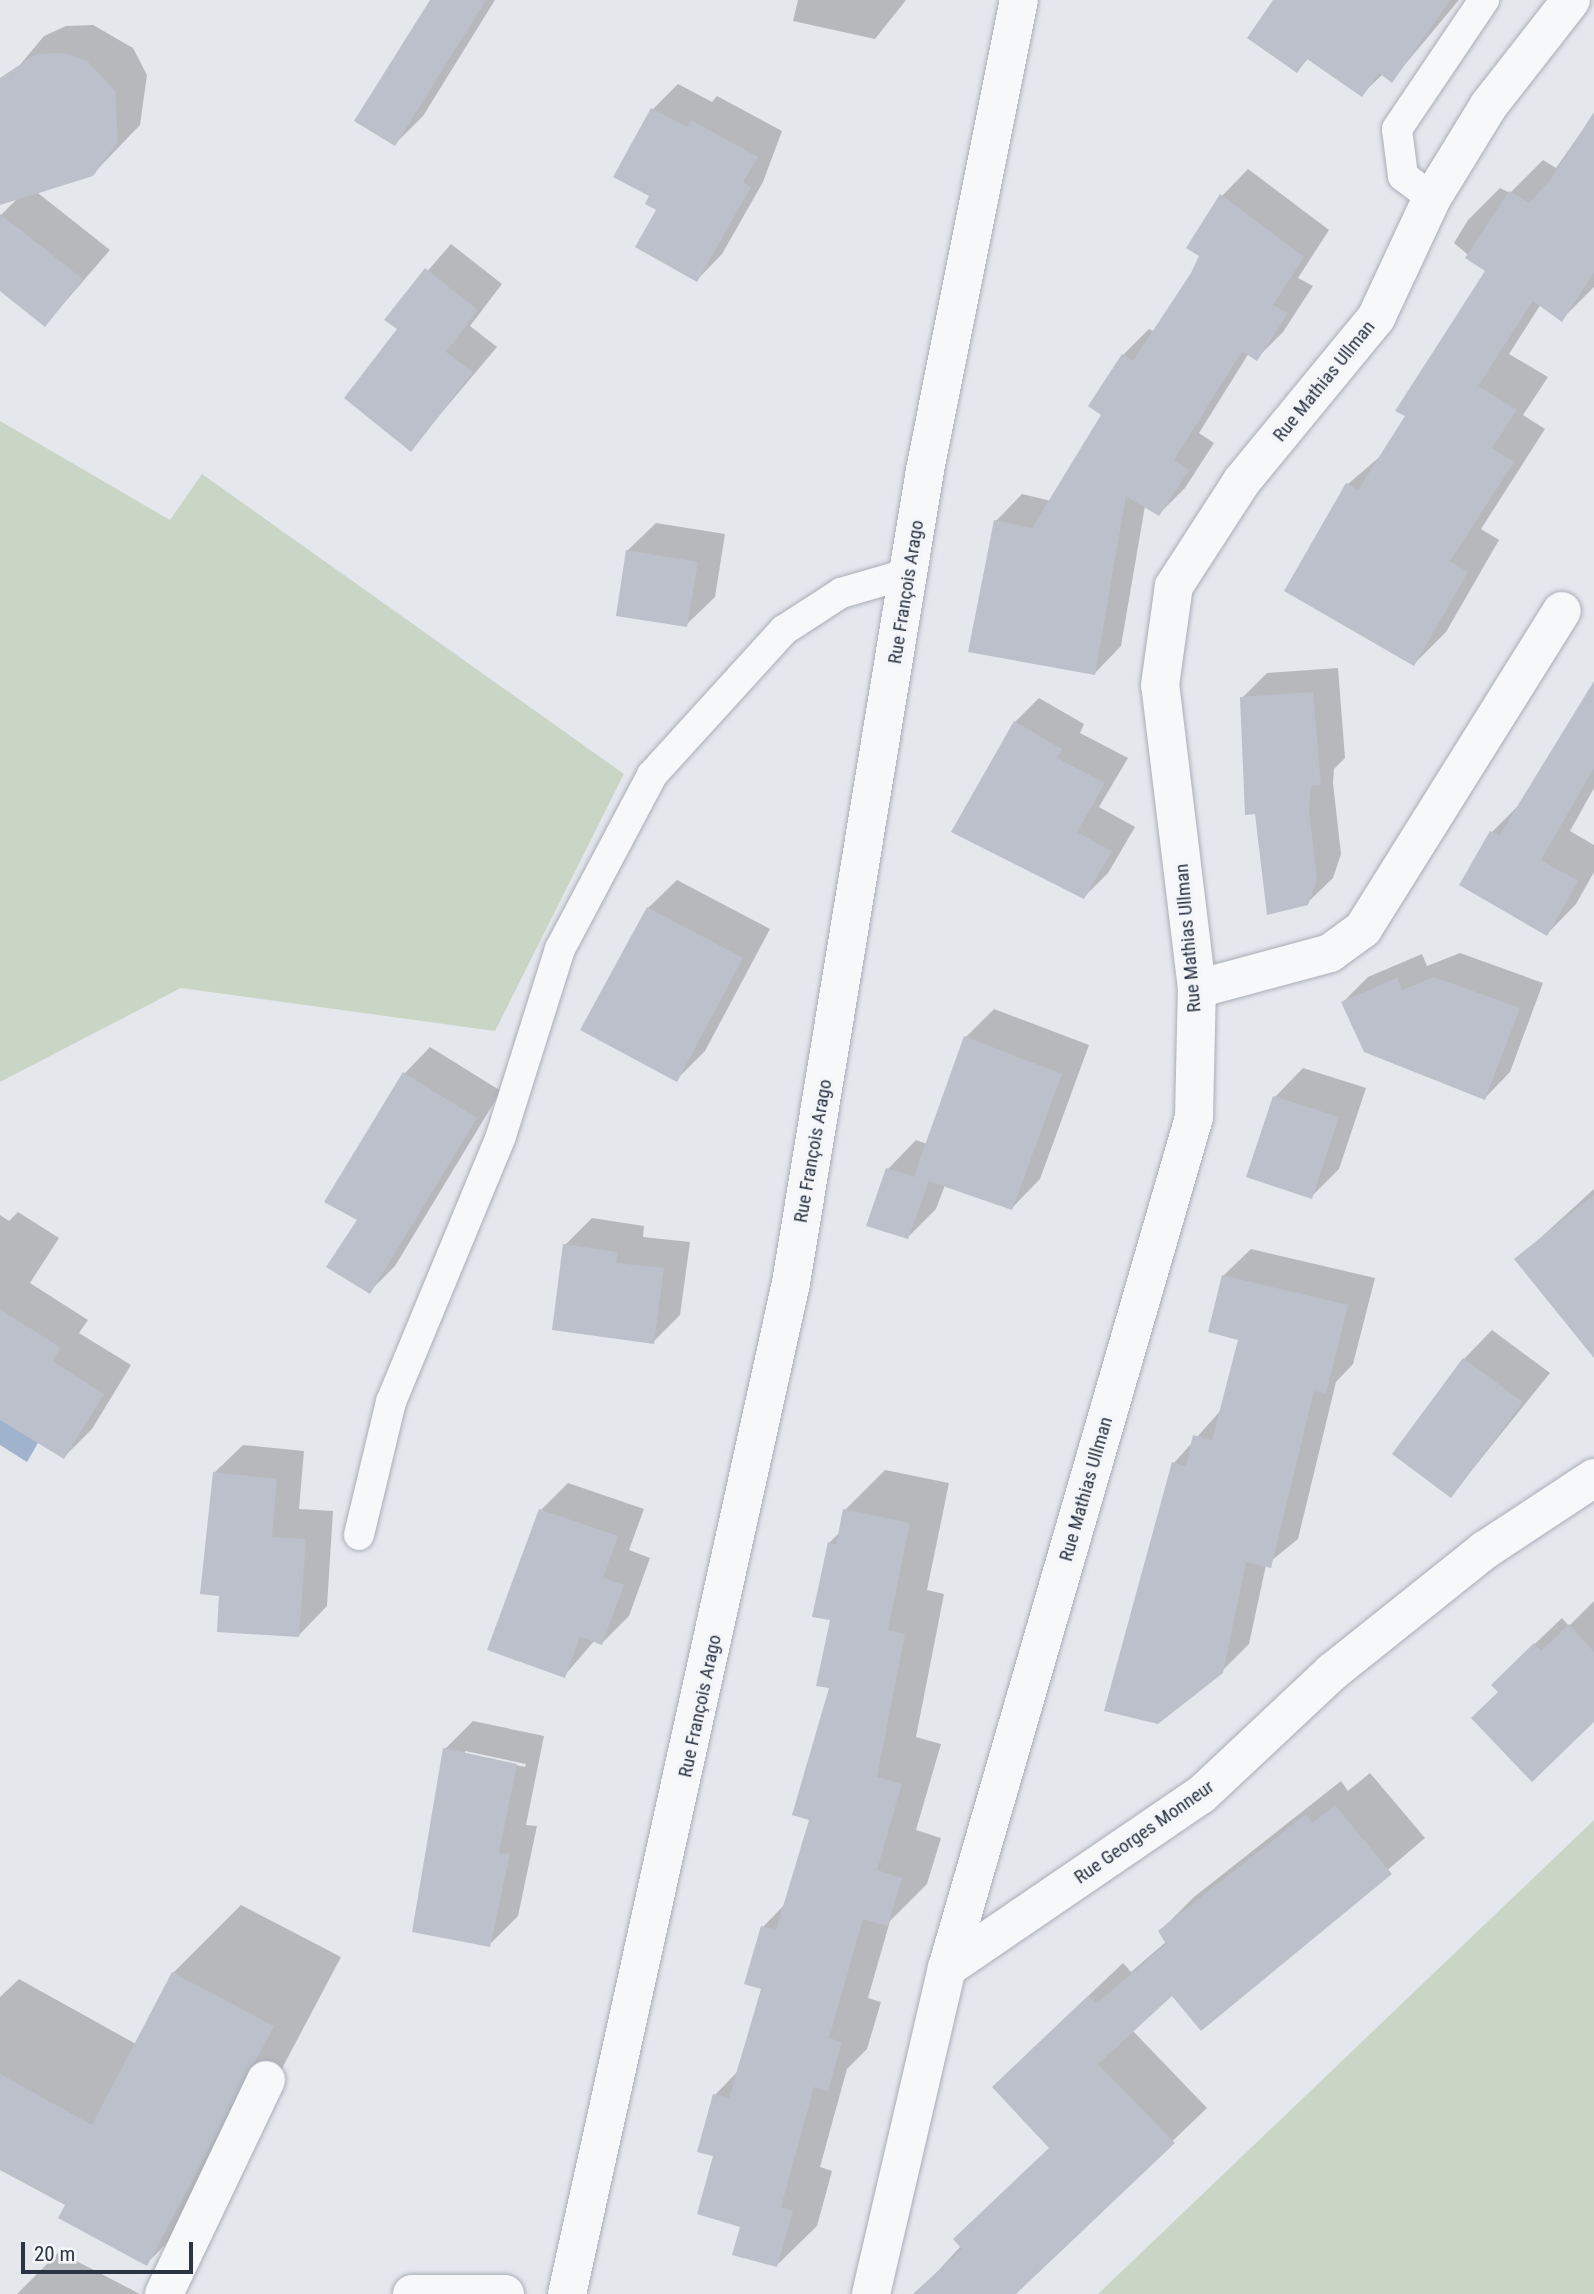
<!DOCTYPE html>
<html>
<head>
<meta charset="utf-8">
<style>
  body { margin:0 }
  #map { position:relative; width:1594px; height:2294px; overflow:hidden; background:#e4e7ec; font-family:"Roboto Condensed",sans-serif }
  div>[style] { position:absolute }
  .green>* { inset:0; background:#c9d6c5 }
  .water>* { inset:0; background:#9fb4cc }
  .shadow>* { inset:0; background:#0003 }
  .building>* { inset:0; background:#bbc0ca }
  .roads { filter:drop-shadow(0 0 2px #a9aeb7) drop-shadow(0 0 2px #a9aeb7) }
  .lane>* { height:30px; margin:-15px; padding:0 15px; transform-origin:15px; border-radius:15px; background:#f7f8fa }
  .street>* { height:38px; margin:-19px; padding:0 19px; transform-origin:19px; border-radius:19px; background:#f7f8fa }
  span { translate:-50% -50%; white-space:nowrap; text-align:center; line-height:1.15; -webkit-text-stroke:7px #f4f6f9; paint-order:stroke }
  .street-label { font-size:19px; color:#2b3445 }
  .scale { position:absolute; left:21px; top:2242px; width:172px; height:32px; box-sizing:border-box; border:4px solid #2b3445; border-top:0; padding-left:9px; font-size:21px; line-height:24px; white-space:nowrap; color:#2b3445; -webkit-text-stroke:5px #f4f6f9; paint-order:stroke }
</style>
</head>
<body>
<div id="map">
  <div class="green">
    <i style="clip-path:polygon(0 421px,170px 520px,202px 474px,624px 774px,495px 1031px,181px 988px,0 1082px)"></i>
    <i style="clip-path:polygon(1594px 1820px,1594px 2294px,1098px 2294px)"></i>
  </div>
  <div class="water">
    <i style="clip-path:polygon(0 1380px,38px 1443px,27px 1462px,0 1445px)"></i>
  </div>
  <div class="shadow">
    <i style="clip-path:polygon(432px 0,495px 0,423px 116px,395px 144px)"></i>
    <i style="clip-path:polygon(798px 0,906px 0,875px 39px,793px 21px)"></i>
    <i style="clip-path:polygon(1277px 0,1459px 0,1392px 80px,1383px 74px,1362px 94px,1309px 58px,1296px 71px)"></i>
    <i style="clip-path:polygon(93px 25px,133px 48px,147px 75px,140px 125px,92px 175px,38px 193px,110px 250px,45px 325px,0 289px,0 216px,25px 191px,0 160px,0 89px,44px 36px,66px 26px)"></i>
    <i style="clip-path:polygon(678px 84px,712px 102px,717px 96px,782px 131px,763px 182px,722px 254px,697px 280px,651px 196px,653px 109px)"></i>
    <i style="clip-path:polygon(1594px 114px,1594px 287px,1562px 319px,1541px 304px,1509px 354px,1548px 377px,1523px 415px,1545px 429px,1481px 529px,1499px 540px,1446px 632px,1414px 664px,1286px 590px,1348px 484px,1383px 454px,1408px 416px,1487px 271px,1454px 243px,1468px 220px,1500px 188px,1510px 193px,1543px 160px,1556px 168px)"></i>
    <i style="clip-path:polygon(1248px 169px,1329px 230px,1298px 278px,1313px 286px,1283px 332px,1257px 358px,1249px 353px,1199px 433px,1214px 443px,1185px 488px,1159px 514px,1145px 506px,1121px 646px,1095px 673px,996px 521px,1022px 494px,1051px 501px,1103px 414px,1123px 355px,1149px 329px,1155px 332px,1193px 274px,1222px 196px)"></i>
    <i style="clip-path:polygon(451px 244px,502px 284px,470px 326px,497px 347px,411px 449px,399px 329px,386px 319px)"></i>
    <i style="clip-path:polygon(656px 523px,725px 534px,715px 597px,686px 625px,627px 551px)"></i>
    <i style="clip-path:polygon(1338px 668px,1345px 758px,1334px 769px,1333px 783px,1341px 854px,1333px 878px,1307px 903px,1257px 812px,1242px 698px,1267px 673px)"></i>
    <i style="clip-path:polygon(1594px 691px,1594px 788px,1570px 831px,1594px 845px,1594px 872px,1576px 904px,1547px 934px,1492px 832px,1521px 803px)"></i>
    <i style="clip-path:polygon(1039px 698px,1084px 724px,1080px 733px,1128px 758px,1099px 807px,1135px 827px,1108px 873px,1084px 897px,1015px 722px)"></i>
    <i style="clip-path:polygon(677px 880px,770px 929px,705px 1051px,677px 1079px,648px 908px)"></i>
    <i style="clip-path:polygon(1460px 953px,1543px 983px,1510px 1072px,1485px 1098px,1343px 1002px,1368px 977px,1422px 954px,1427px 966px)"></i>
    <i style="clip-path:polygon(994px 1009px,1089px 1045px,1040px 1179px,1012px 1208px,945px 1185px,936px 1209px,908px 1237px,888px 1169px,916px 1140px,927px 1144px,966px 1037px)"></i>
    <i style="clip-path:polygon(430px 1047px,501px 1091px,395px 1266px,369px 1292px,360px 1220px,405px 1073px)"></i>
    <i style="clip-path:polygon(1303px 1068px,1366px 1088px,1339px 1169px,1311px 1197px,1275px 1097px)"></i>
    <i style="clip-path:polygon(1594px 1189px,1594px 1355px,1517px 1259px)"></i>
    <i style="clip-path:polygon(18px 1212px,59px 1238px,30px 1283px,88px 1320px,79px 1333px,131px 1365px,92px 1429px,64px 1457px,0 1419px,0 1215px,9px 1221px)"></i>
    <i style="clip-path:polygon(592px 1218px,644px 1226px,643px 1237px,690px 1242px,680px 1315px,653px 1342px,565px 1245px)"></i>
    <i style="clip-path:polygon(1251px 1249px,1375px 1278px,1353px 1364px,1336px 1382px,1298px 1539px,1266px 1565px,1249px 1644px,1221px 1672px,1174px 1463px,1222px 1409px,1240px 1338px,1223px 1276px)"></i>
    <i style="clip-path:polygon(1492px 1330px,1550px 1373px,1451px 1496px,1464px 1359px)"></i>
    <i style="clip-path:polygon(243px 1445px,304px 1451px,299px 1509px,333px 1511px,327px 1606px,299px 1635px,221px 1594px,214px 1473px)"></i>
    <i style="clip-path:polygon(885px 1470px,949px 1483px,927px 1590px,944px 1594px,916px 1737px,941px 1744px,916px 1830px,941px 1838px,927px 1884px,890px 1921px,868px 1998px,881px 2002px,867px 2049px,847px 2069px,820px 2167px,832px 2171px,817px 2226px,777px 2265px,742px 2225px,716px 2155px,715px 2095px,739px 2070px,763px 1987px,763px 1927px,786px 1903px,811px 1818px,831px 1687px,829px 1543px,841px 1531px,845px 1510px)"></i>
    <i style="clip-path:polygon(568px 1483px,644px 1509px,629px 1550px,650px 1558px,629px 1616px,602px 1643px,595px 1640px,564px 1676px,541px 1510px)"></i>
    <i style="clip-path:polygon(1594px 1601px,1594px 1720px,1500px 1691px,1520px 1658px,1562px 1618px,1569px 1626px)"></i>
    <i style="clip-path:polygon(evenodd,473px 1721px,544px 1736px,526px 1825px,537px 1826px,518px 1916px,489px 1945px,445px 1749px,473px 1721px,465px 1751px,526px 1764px,525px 1767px,465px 1755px,465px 1751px)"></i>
    <i style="clip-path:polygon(1370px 1773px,1425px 1838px,1201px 2029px,1172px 1993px,1132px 2030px,1207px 2108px,1013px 2294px,928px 2294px,928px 2282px,1051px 2147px,1028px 2053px,1123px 1963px,1131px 1972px,1167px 1941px,1160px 1931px,1194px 1897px,1341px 1781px,1348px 1791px)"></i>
    <i style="clip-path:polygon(241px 1905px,341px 1957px,215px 2195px,147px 2263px,68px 2204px,0 2168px,0 1997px,19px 1979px,136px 2044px,173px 1973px)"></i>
    <i style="clip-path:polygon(59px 2252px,140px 2294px,17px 2294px)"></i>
  </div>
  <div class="building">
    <i style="clip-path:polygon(430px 0,486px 0,395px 146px,354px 121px)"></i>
    <i style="clip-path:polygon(1273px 0,1450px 0,1392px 83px,1379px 73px,1362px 97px,1307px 59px,1297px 73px,1247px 38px)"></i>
    <i style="clip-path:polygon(64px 53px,87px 61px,115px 91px,118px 142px,93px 176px,0 205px,0 78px,36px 54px)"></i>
    <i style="clip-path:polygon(651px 108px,687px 127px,691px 120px,758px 157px,743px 182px,751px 187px,697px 282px,635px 247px,656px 210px,645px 204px,649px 196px,613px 177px)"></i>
    <i style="clip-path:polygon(1594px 112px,1594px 272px,1562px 322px,1533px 301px,1478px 386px,1517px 410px,1492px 448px,1514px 462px,1450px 561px,1468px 572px,1414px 666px,1284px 591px,1346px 483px,1358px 490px,1405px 416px,1395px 411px,1485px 271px,1465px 258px,1509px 191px,1529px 203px,1551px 179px)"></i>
    <i style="clip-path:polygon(1220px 194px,1304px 257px,1273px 305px,1288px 313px,1257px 361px,1242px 351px,1174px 460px,1189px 470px,1159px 516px,1126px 496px,1095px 675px,968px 652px,994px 520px,1032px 528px,1101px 415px,1088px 406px,1122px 354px,1133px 361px,1191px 273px,1199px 256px,1186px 248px)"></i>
    <i style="clip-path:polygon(0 214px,83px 279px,45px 327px,0 291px)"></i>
    <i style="clip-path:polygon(425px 268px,478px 310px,446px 352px,473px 372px,411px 452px,344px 398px,397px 329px,384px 320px)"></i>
    <i style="clip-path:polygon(626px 550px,698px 562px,687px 627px,616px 616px)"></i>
    <i style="clip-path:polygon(1594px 681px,1594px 768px,1541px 860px,1578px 881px,1547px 936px,1459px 885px,1490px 831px,1499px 836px)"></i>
    <i style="clip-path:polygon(1313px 692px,1321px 785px,1311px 786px,1309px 809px,1317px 880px,1308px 905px,1267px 915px,1255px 814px,1245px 815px,1240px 697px)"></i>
    <i style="clip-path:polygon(1014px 721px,1062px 749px,1057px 758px,1105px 783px,1077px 832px,1112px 851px,1084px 899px,951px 832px)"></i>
    <i style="clip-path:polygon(647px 907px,743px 958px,677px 1082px,580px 1030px)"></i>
    <i style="clip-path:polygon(1434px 977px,1520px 1008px,1485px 1100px,1364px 1052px,1341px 1002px,1397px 978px,1402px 990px)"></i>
    <i style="clip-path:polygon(964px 1036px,1062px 1074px,1012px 1210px,914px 1176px)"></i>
    <i style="clip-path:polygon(403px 1072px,477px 1118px,370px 1294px,326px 1267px,357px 1220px,324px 1202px)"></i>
    <i style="clip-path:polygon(1273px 1096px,1339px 1117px,1312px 1199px,1246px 1177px)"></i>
    <i style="clip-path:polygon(886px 1168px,929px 1181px,908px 1239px,866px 1226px)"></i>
    <i style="clip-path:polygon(1594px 1195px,1594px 1358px,1514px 1259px)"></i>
    <i style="clip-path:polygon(563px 1244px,618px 1252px,616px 1263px,664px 1268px,654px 1344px,552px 1330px)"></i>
    <i style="clip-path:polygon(1222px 1275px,1348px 1305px,1326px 1394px,1314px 1391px,1271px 1568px,1246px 1562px,1223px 1673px,1158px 1724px,1104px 1711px,1172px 1462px,1186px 1466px,1193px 1435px,1212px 1440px,1238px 1340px,1208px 1332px)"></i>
    <i style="clip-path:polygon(0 1309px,61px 1348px,52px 1361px,104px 1394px,64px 1459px,0 1420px)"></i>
    <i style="clip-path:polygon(1463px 1358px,1523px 1402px,1451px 1498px,1392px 1454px)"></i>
    <i style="clip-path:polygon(213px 1472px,277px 1479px,272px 1537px,306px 1539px,299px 1637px,217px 1632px,219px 1596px,200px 1594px)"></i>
    <i style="clip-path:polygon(539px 1509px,618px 1536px,603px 1578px,624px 1585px,602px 1645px,580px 1637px,565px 1678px,487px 1650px)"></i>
    <i style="clip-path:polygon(843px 1509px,910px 1523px,888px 1630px,905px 1634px,877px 1777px,902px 1784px,877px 1870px,902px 1878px,888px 1926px,863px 1919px,829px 2038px,842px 2042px,828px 2091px,814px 2087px,781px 2207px,793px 2211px,777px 2267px,732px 2255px,740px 2227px,697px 2214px,713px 2156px,697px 2152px,713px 2094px,729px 2098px,761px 1989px,744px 1984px,761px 1926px,776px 1930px,809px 1820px,792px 1815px,829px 1688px,816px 1686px,830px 1620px,812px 1617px,828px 1542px,836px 1545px)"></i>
    <i style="clip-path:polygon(1569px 1624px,1594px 1652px,1594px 1722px,1532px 1782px,1471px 1718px,1498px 1692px,1491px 1685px,1534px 1643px,1541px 1651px)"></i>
    <i style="clip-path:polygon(443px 1748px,517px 1764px,499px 1853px,510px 1854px,490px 1947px,412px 1932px)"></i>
    <i style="clip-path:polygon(1335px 1805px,1392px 1874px,1201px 2031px,1172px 1996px,1098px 2064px,1175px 2143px,1016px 2294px,913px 2294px,962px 2249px,953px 2239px,1049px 2148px,992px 2087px,1088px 1996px,1096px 2004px,1166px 1944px,1158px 1931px,1306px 1814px,1313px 1823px)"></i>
    <i style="clip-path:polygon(172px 1972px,274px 2026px,147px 2266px,58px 2218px,65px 2205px,0 2170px,0 2074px,92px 2125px)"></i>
  </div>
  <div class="roads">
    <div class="lane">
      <i style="left:1432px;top:198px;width:36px;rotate:-143deg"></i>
      <i style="left:1403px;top:176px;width:47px;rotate:-97.3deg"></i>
      <i style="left:1397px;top:129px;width:156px;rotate:-56deg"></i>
      <i style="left:359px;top:1535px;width:137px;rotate:-76.5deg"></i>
      <i style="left:391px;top:1402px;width:288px;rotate:-67.5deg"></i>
      <i style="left:501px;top:1136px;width:196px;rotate:-72.5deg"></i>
      <i style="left:560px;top:949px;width:197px;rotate:-62.1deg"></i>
      <i style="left:652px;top:775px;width:196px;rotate:-47.7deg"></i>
      <i style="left:784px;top:630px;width:68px;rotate:-33deg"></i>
      <i style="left:841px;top:593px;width:72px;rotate:-16.2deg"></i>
    </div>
    <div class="street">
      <i style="left:1197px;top:989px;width:138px;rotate:-15.1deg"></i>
      <i style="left:1330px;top:953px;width:41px;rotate:-36deg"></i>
      <i style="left:1363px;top:929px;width:375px;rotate:-58deg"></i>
      <i style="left:947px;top:1968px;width:307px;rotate:-34.3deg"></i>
      <i style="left:1201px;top:1795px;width:180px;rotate:-43.2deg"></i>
      <i style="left:1332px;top:1672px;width:196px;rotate:-38.6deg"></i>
      <i style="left:1485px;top:1550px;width:131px;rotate:-33.4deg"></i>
      <i style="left:164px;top:2294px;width:237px;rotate:-64.5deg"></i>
      <i style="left:412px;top:2294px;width:93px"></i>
      <i style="left:567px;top:2294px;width:1036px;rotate:-77.51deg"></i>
      <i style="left:791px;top:1283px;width:824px;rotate:-80.64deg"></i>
      <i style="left:925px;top:470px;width:479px;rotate:-78.7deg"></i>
      <i style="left:871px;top:2294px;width:335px;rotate:-76.9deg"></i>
      <i style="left:947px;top:1968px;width:886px;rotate:-73.81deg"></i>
      <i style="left:1194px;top:1117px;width:128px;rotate:-88.7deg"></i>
      <i style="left:1197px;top:989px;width:306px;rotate:-96.9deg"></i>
      <i style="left:1160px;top:685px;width:100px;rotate:-82deg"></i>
      <i style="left:1174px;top:586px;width:125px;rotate:-57.1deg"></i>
      <i style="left:1242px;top:481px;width:211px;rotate:-50.6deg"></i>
      <i style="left:1376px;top:318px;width:132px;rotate:-65deg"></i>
      <i style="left:1432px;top:198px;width:109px;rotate:-58.5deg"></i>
      <i style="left:1489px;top:105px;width:133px;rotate:-52deg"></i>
    </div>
  </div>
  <div class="street-label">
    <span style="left:1324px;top:381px;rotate:-51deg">Rue Mathias Ullman</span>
    <span style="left:906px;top:592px;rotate:-81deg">Rue François Arago</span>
    <span style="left:1188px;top:938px;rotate:-95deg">Rue Mathias Ullman</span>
    <span style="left:813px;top:1151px;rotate:-80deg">Rue François Arago</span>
    <span style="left:1086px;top:1489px;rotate:-74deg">Rue Mathias Ullman</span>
    <span style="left:700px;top:1706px;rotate:-78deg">Rue François Arago</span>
    <span style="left:1144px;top:1832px;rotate:-35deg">Rue Georges Monneur</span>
  </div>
  <div class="scale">20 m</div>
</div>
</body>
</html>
